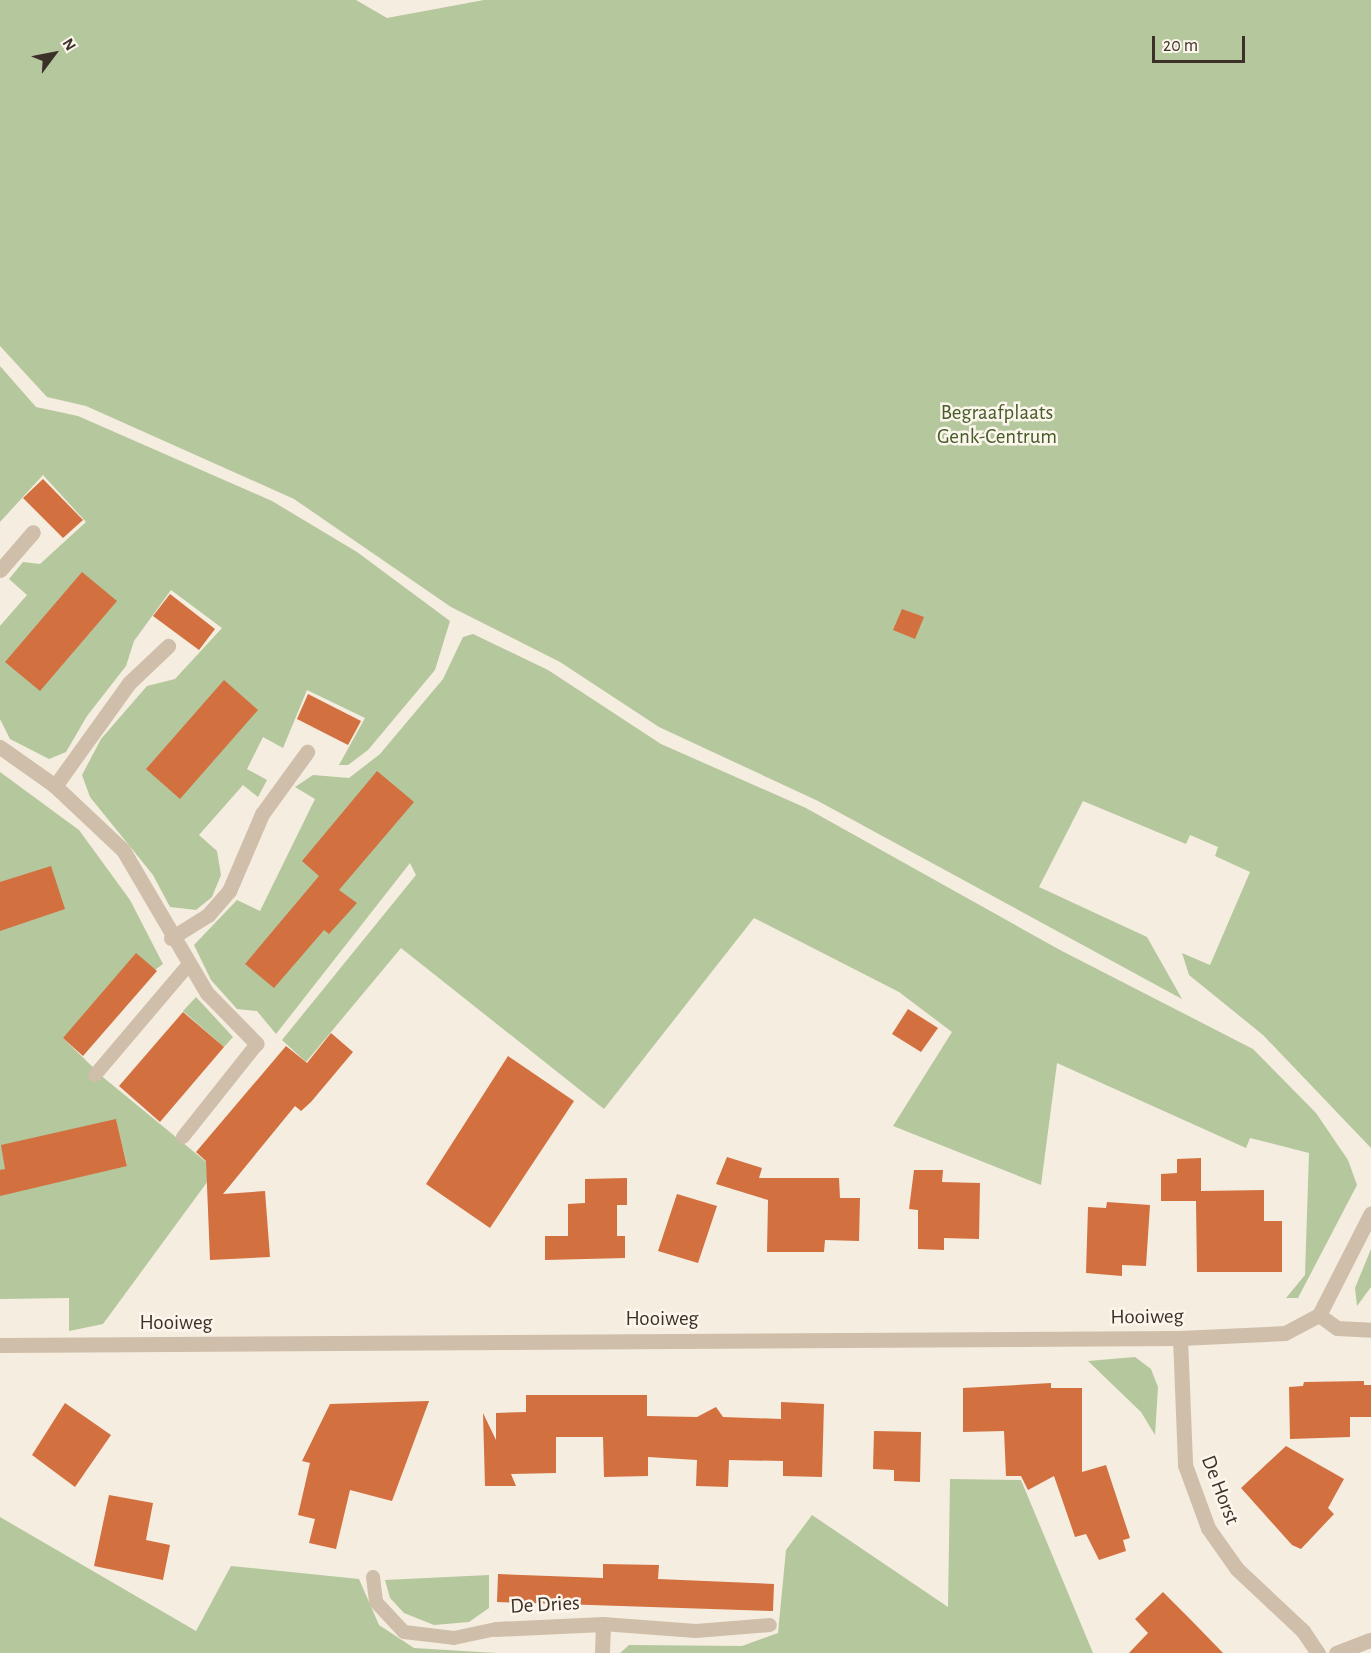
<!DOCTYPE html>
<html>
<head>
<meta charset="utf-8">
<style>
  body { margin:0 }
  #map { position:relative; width:1371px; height:1653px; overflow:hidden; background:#f5eddf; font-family:"Alegreya Sans",sans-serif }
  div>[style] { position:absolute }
  .green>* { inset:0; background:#b5c79d }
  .building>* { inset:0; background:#d27040 }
  .lane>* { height:14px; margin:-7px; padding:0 7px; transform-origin:7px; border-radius:7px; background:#cfbea9 }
  .street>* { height:15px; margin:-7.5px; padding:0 7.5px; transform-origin:7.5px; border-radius:7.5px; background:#cfbea9 }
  span { translate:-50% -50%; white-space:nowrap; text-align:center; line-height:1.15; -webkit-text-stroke:5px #fcf6ec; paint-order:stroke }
  .park-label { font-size:21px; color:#465d2a }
  .street-label { font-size:21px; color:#3c3129 }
  .north { position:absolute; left:24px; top:24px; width:60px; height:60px; -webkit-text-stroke:4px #fcf6ec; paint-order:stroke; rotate:58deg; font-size:16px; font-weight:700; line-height:24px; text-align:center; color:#3c3129 }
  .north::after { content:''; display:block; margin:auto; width:21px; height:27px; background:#3c3129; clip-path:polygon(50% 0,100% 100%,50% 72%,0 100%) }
  .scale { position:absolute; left:1152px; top:36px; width:93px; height:27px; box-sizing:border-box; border:3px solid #3c3129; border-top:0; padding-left:8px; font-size:18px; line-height:21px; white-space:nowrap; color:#3c3129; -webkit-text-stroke:4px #fcf6ec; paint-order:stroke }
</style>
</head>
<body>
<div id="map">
  <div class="green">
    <i style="clip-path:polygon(0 0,356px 0,387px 18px,484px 0,1371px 0,1371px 1148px,1263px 1035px,1189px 975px,1182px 953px,1210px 965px,1250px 872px,1215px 856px,1218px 847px,1190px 835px,1186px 844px,1083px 801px,1039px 887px,1147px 937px,1182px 999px,818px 801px,659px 727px,560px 662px,451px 607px,294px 499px,86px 406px,47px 397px,0 346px)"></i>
    <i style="clip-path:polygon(0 366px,36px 407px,78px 416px,272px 501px,357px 552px,450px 621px,435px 670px,368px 750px,348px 765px,339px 765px,365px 718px,307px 690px,283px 748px,263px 737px,247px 769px,267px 780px,258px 797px,243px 785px,199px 835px,217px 851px,221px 875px,212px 897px,196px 910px,170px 907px,153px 875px,90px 797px,82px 775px,101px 739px,147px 686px,175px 679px,222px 628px,171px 590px,134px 641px,126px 666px,87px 716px,66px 752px,49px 759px,10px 739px,0 719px,0 626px,27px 595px,9px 579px,23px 562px,40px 564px,86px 522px,43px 475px,0 522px)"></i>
    <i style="clip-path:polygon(473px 634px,548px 670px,661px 744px,806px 808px,1060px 950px,1253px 1049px,1316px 1113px,1348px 1160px,1357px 1185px,1298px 1298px,1286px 1298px,1305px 1275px,1309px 1153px,1250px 1138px,1246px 1148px,1057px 1063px,1041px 1185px,893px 1126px,952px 1032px,899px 992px,754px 918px,604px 1109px,401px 948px,306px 1062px,282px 1040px,416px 875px,410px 863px,276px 1034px,257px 1011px,237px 1009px,211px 980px,194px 945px,237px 900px,260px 911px,315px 799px,295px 787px,313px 775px,349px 778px,380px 754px,443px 679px,463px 637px)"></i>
    <i style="clip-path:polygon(evenodd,0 772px,79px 830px,130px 900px,163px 964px,63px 1038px,104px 1078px,216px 1170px,103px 1324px,69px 1331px,69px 1298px,0 1299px,0 772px,116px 1120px,127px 1165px,79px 1177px,116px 1120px)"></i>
    <i style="clip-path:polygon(196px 997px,233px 1037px,224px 1047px,183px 1011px)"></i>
    <i style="clip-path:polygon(1371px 1249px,1371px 1287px,1357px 1306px,1355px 1288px)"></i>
    <i style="clip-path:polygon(1135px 1357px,1151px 1369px,1158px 1387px,1155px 1435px,1141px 1412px,1088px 1361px)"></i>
    <i style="clip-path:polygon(950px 1479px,1021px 1480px,1093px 1653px,620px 1653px,629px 1645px,742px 1646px,778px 1633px,786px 1550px,812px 1515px,948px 1607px)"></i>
    <i style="clip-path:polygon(0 1517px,196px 1631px,231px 1566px,359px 1579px,379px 1625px,414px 1648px,497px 1653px,0 1653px)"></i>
    <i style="clip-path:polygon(489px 1575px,489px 1608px,469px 1622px,434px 1625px,404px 1613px,390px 1598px,385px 1580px)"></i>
  </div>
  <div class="building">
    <i style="clip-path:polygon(43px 479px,83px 520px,63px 538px,23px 498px)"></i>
    <i style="clip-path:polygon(82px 572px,117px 601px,40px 691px,5px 662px)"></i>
    <i style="clip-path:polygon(170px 594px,215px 629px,199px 650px,153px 616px)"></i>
    <i style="clip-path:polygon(902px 609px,924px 617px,915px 639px,893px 630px)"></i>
    <i style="clip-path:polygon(224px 680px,258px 710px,180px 799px,146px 769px)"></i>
    <i style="clip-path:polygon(308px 694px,361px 721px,348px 745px,297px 719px)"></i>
    <i style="clip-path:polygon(377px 771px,414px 802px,339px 890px,357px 903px,329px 934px,324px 930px,274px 988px,245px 964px,319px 876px,302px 861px)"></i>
    <i style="clip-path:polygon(51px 866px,65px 909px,0 931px,0 882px)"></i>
    <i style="clip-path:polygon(136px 953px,157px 971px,83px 1056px,63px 1038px)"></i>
    <i style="clip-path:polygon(908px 1009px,938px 1028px,921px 1052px,892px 1034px)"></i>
    <i style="clip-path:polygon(183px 1012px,224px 1047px,160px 1122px,119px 1086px)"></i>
    <i style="clip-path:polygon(331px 1033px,353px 1052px,311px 1102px,301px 1111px,295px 1106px,223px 1194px,265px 1191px,270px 1257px,210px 1260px,206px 1161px,196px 1152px,286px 1046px,307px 1063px)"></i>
    <i style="clip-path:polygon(508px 1056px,574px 1101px,490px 1228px,426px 1184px)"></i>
    <i style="clip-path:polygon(116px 1119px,127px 1166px,0 1196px,0 1170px,5px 1169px,1px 1145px)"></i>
    <i style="clip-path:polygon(727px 1157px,762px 1168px,759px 1178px,839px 1178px,840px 1198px,860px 1198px,859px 1241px,825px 1240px,824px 1252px,767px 1252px,768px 1200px,716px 1184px)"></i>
    <i style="clip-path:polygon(1201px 1158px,1201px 1191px,1264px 1190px,1264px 1221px,1282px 1221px,1282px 1272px,1197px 1272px,1196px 1201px,1161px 1201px,1161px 1174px,1177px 1173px,1177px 1159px)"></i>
    <i style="clip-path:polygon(914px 1170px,943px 1170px,942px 1182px,980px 1183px,979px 1239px,944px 1238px,944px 1250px,918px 1249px,918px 1210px,909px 1209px)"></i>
    <i style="clip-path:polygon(627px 1178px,627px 1205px,617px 1205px,617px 1236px,625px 1236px,625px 1258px,545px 1260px,545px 1236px,568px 1236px,568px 1204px,585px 1203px,585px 1179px)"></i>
    <i style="clip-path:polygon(677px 1194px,717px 1206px,698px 1263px,658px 1251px)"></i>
    <i style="clip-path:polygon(1107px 1202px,1150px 1205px,1146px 1266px,1122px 1265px,1122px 1276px,1086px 1273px,1088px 1207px,1106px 1208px)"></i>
    <i style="clip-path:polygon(1364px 1381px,1364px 1385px,1371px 1385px,1371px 1417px,1350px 1417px,1350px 1437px,1290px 1439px,1289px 1387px,1303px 1386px,1304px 1382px)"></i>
    <i style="clip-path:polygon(1051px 1383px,1051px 1388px,1082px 1388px,1082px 1472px,1106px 1465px,1130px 1538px,1123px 1540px,1126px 1551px,1099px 1560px,1086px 1534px,1075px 1537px,1054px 1476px,1028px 1490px,1021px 1476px,1006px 1476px,1004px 1431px,963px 1432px,963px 1388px)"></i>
    <i style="clip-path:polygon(526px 1395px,647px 1395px,647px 1416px,697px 1417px,716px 1407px,723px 1417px,781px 1419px,781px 1402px,824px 1404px,822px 1477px,783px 1476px,783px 1461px,729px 1460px,728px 1487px,696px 1486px,697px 1460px,648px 1457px,648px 1476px,604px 1477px,603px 1437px,556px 1437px,556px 1473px,511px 1474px,516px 1486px,485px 1486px,483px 1413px,496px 1440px,496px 1413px,526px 1412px)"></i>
    <i style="clip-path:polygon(429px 1401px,392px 1501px,350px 1490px,336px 1549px,309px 1543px,315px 1519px,298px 1515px,310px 1463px,302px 1461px,330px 1404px)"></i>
    <i style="clip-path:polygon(65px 1403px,111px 1435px,75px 1487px,32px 1455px)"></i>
    <i style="clip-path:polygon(874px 1431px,921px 1432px,920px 1482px,894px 1481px,894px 1470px,873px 1469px)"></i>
    <i style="clip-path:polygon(1286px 1446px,1344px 1479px,1328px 1508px,1334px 1514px,1301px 1549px,1292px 1545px,1241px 1488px)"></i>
    <i style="clip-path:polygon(109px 1495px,153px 1503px,146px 1540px,170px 1545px,163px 1580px,94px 1566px)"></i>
    <i style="clip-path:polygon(603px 1564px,659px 1565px,658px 1579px,774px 1584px,773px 1611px,497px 1602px,498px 1574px,603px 1578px)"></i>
    <i style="clip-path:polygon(1163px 1592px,1190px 1619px,1223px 1653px,1129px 1653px,1148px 1633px,1135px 1619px)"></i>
  </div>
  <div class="lane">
    <i style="left:95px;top:1075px;width:145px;rotate:-49.7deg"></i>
    <i style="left:183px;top:1137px;width:119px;rotate:-51.5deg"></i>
    <i style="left:373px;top:1577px;width:25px;rotate:83deg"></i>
    <i style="left:376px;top:1602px;width:41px;rotate:47deg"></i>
    <i style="left:404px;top:1632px;width:50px;rotate:6.8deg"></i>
    <i style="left:454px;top:1638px;width:43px;rotate:-12.1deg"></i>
    <i style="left:603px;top:1624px;width:93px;rotate:4.3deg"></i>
    <i style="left:696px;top:1631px;width:74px;rotate:-4.6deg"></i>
  </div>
  <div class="street">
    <i style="left:0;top:570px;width:50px;rotate:-49deg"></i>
    <i style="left:0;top:747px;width:67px;rotate:35.3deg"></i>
    <i style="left:55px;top:786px;width:93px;rotate:43.3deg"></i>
    <i style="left:123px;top:850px;width:166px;rotate:59.6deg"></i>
    <i style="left:207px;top:993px;width:71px;rotate:45.6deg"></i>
    <i style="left:55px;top:786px;width:127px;rotate:-54.3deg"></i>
    <i style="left:129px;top:683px;width:54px;rotate:-43.5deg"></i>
    <i style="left:171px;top:938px;width:44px;rotate:-31.9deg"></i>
    <i style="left:208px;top:915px;width:32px;rotate:-49deg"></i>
    <i style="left:229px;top:891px;width:84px;rotate:-66.8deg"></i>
    <i style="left:262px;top:814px;width:77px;rotate:-54deg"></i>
    <i style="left:1319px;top:1315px;width:22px;rotate:36deg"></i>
    <i style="left:1337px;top:1328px;width:34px;rotate:3deg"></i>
    <i style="left:1180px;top:1338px;width:127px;rotate:87.7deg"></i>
    <i style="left:1185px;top:1465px;width:67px;rotate:69.9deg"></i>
    <i style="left:1208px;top:1528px;width:50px;rotate:54.7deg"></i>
    <i style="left:1237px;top:1569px;width:91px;rotate:43.2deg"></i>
    <i style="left:1303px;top:1631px;width:27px;rotate:56deg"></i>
    <i style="left:0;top:1345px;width:1180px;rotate:-0.34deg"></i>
    <i style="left:1180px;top:1338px;width:105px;rotate:-2.7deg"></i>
    <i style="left:1285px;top:1333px;width:38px;rotate:-28deg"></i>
    <i style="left:1319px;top:1315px;width:114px;rotate:-63deg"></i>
    <i style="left:496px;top:1629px;width:107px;rotate:-2.7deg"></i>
    <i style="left:603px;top:1624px;width:29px;rotate:92deg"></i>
    <i style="left:1336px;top:1653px;width:36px;rotate:-21deg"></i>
  </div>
  <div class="park-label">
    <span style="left:997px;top:425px">Begraafplaats<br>Genk-Centrum</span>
  </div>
  <div class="street-label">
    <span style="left:1147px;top:1317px;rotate:-1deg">Hooiweg</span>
    <span style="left:662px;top:1319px">Hooiweg</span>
    <span style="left:176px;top:1323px">Hooiweg</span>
    <span style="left:1220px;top:1490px;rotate:69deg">De Horst</span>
    <span style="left:545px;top:1605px;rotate:-3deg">De Dries</span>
  </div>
  <div class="north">N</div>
  <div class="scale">20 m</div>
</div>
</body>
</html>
